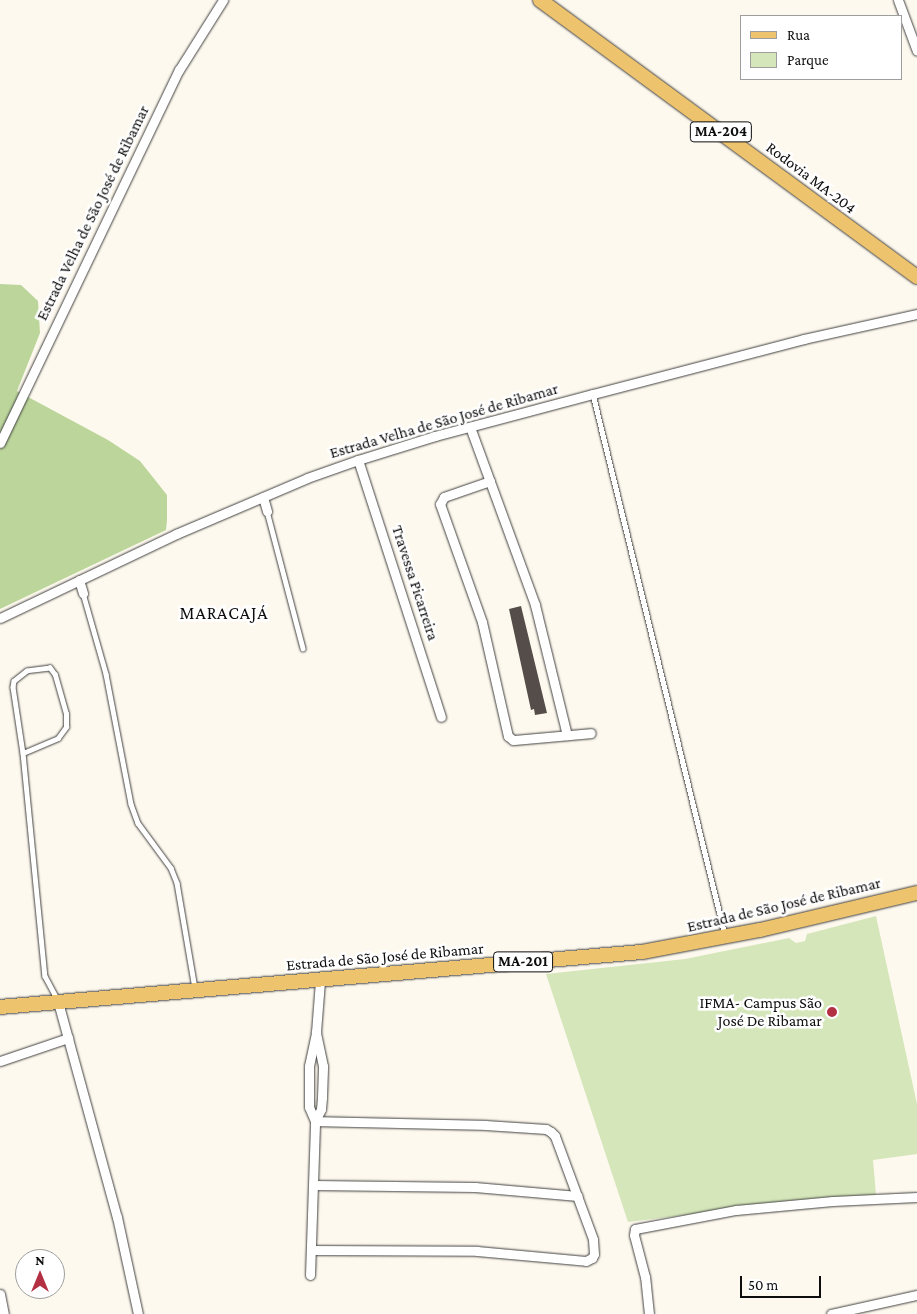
<!DOCTYPE html>
<html>
<head>
<meta charset="utf-8">
<style>
  body { margin:0 }
  #map { position:relative; width:917px; height:1314px; overflow:hidden; background:#fef9ee; font-family:"Crimson Pro",serif }
  div>[style] { position:absolute }
  .green>* { inset:0; background:#d5e6ba }
  .forest>* { inset:0; background:#bbd59b }
  .building>* { inset:0; background:#554d4a }
  .roads { filter:drop-shadow(0 0 1px #404040) drop-shadow(0 0 1px #404040) }
  .service>* { height:4.5px; margin:-2.25px; padding:0 2.25px; transform-origin:2.25px; border-radius:2.25px; background:#fff }
  .minor>* { height:9px; margin:-4.5px; padding:0 4.5px; transform-origin:4.5px; border-radius:4.5px; background:#fff }
  .primary>* { height:14px; margin:-7px; padding:0 7px; transform-origin:7px; border-radius:7px; background:#eec36e }
  .dots>* { width:14px; height:14px; translate:-50% -50%; box-sizing:border-box; border:2px solid #fff; border-radius:50% }
  span { translate:-50% -50%; white-space:nowrap; text-align:center; line-height:1.15; -webkit-text-stroke:5px #fff; paint-order:stroke }
  .shield-label span { padding:1px 4px; background:#fff; border:1px solid; border-radius:4px; -webkit-text-stroke-width:0 }
  .shield-label { font-size:15px; color:#0d0d0d; font-weight:700 }
  .street-label { font-size:16px; color:#0d0d0d }
  .poi-label { font-size:16px; color:#0d0d0d }
  .right { translate:-100% -50%; text-align:right }
  .neighbourhood-label { font-size:18px; color:#0d0d0d; letter-spacing:1px }
  .legend { position:absolute; left:740px; top:15px; width:162px; height:65px; box-sizing:border-box; background:#fff; border:1px solid #9e9e9e; margin:0; padding:6px 9px; list-style:none; font-size:15px; color:#0d0d0d }
  .legend li { display:flex; align-items:center; gap:10px; height:25px }
  .legend b { width:25px; border:1px solid #9e9e9e }
  .north { position:absolute; left:15px; top:1249px; width:50px; height:50px; box-sizing:border-box; background:#fff; border:1px solid #9e9e9e; border-radius:50%; rotate:0deg; font-size:14px; font-weight:700; line-height:20px; text-align:center; color:#0d0d0d }
  .north::after { content:''; display:block; margin:auto; width:18px; height:22px; background:#b32f42; clip-path:polygon(50% 0,100% 100%,50% 72%,0 100%) }
  .scale { position:absolute; left:740px; top:1276px; width:81px; height:22px; box-sizing:border-box; border:2px solid #0d0d0d; border-top:0; padding-left:6px; font-size:15px; line-height:18px; white-space:nowrap; color:#0d0d0d; -webkit-text-stroke:4px #fff; paint-order:stroke }
</style>
</head>
<body>
<div id="map">
  <div class="green">
    <i style="clip-path:polygon(876px 916px,917px 1104px,917px 1154px,873px 1160px,876px 1195px,809px 1200px,628px 1222px,546px 974px,685px 959px,789px 938px,796px 943px,805px 941px,807px 934px)"></i>
  </div>
  <div class="forest">
    <i style="clip-path:polygon(0 284px,21px 285px,38px 301px,40px 333px,17px 391px,108px 440px,140px 461px,167px 495px,167px 520px,166px 530px,0 609px)"></i>
  </div>
  <div class="building">
    <i style="clip-path:polygon(521px 606px,547px 713px,535px 715px,534px 709px,531px 710px,509px 609px)"></i>
  </div>
  <div class="roads">
    <div class="service">
      <i style="left:593px;top:394px;width:557px;rotate:76.29deg"></i>
      <i style="left:267px;top:511px;width:142px;rotate:75.3deg"></i>
      <i style="left:83px;top:593px;width:84px;rotate:74.1deg"></i>
      <i style="left:106px;top:674px;width:132px;rotate:79.1deg"></i>
      <i style="left:131px;top:804px;width:20px;rotate:70deg"></i>
      <i style="left:138px;top:823px;width:56px;rotate:53.7deg"></i>
      <i style="left:171px;top:868px;width:16px;rotate:68deg"></i>
      <i style="left:177px;top:883px;width:107px;rotate:80.3deg"></i>
      <i style="left:23px;top:753px;width:38px;rotate:-23deg"></i>
      <i style="left:58px;top:738px;width:14px;rotate:-54deg"></i>
      <i style="left:66px;top:727px;width:13px;rotate:-90deg"></i>
      <i style="left:66px;top:714px;width:41px;rotate:-105.8deg"></i>
      <i style="left:55px;top:675px;width:9px;rotate:-126deg"></i>
      <i style="left:50px;top:668px;width:23px;rotate:173deg"></i>
      <i style="left:27px;top:671px;width:16px;rotate:142deg"></i>
      <i style="left:14px;top:681px;width:6px;rotate:99deg"></i>
      <i style="left:13px;top:687px;width:67px;rotate:81.4deg"></i>
      <i style="left:23px;top:753px;width:224px;rotate:84.4deg"></i>
      <i style="left:45px;top:976px;width:27px;rotate:62deg"></i>
    </div>
    <div class="minor">
      <i style="left:898px;top:0;width:54px;rotate:69.6deg"></i>
      <i style="left:470px;top:427px;width:189px;rotate:69.9deg"></i>
      <i style="left:535px;top:605px;width:134px;rotate:76.2deg"></i>
      <i style="left:0;top:443px;width:414px;rotate:-64.4deg"></i>
      <i style="left:179px;top:70px;width:83px;rotate:-57.8deg"></i>
      <i style="left:358px;top:460px;width:270px;rotate:72.1deg"></i>
      <i style="left:490px;top:481px;width:49px;rotate:160.8deg"></i>
      <i style="left:444px;top:497px;width:8px;rotate:120deg"></i>
      <i style="left:440px;top:504px;width:125px;rotate:70.4deg"></i>
      <i style="left:482px;top:622px;width:117px;rotate:77.2deg"></i>
      <i style="left:508px;top:736px;width:6px;rotate:39deg"></i>
      <i style="left:513px;top:740px;width:78px;rotate:-5.1deg"></i>
      <i style="left:263px;top:497px;width:15px;rotate:74deg"></i>
      <i style="left:79px;top:580px;width:14px;rotate:73deg"></i>
      <i style="left:0;top:618px;width:195px;rotate:-25.5deg"></i>
      <i style="left:176px;top:534px;width:142px;rotate:-23.1deg"></i>
      <i style="left:307px;top:478px;width:54px;rotate:-19.4deg"></i>
      <i style="left:358px;top:460px;width:81px;rotate:-17.3deg"></i>
      <i style="left:435px;top:436px;width:163px;rotate:-14.9deg"></i>
      <i style="left:593px;top:394px;width:218px;rotate:-14.6deg"></i>
      <i style="left:804px;top:339px;width:116px;rotate:-12.5deg"></i>
      <i style="left:58px;top:1002px;width:223px;rotate:74.7deg"></i>
      <i style="left:117px;top:1217px;width:99px;rotate:77.8deg"></i>
      <i style="left:0;top:1061px;width:72px;rotate:-18.7deg"></i>
      <i style="left:315px;top:1121px;width:15px;rotate:-113deg"></i>
      <i style="left:309px;top:1107px;width:41px;rotate:-90deg"></i>
      <i style="left:309px;top:1066px;width:35px;rotate:-78deg"></i>
      <i style="left:316px;top:1032px;width:51px;rotate:-85.5deg"></i>
      <i style="left:313px;top:1185px;width:162px;rotate:0.7deg"></i>
      <i style="left:475px;top:1187px;width:103px;rotate:5deg"></i>
      <i style="left:311px;top:1250px;width:166px;rotate:0.3deg"></i>
      <i style="left:477px;top:1251px;width:109px;rotate:5.2deg"></i>
      <i style="left:586px;top:1261px;width:7px;rotate:-27deg"></i>
      <i style="left:592px;top:1258px;width:4px;rotate:-63deg"></i>
      <i style="left:594px;top:1254px;width:15px;rotate:-94deg"></i>
      <i style="left:593px;top:1239px;width:110px;rotate:-110.3deg"></i>
      <i style="left:555px;top:1136px;width:6px;rotate:-135deg"></i>
      <i style="left:551px;top:1132px;width:6px;rotate:-149deg"></i>
      <i style="left:546px;top:1129px;width:61px;rotate:-176.2deg"></i>
      <i style="left:485px;top:1125px;width:170px;rotate:-178.7deg"></i>
      <i style="left:310px;top:1275px;width:154px;rotate:-88.1deg"></i>
      <i style="left:315px;top:1121px;width:13px;rotate:-63deg"></i>
      <i style="left:321px;top:1109px;width:12px;rotate:-85deg"></i>
      <i style="left:322px;top:1097px;width:31px;rotate:-88deg"></i>
      <i style="left:323px;top:1066px;width:35px;rotate:-102deg"></i>
      <i style="left:0;top:1294px;width:20px;rotate:79deg"></i>
      <i style="left:649px;top:1314px;width:37px;rotate:-96deg"></i>
      <i style="left:645px;top:1277px;width:43px;rotate:-104.7deg"></i>
      <i style="left:634px;top:1235px;width:6px;rotate:-81deg"></i>
      <i style="left:635px;top:1229px;width:103px;rotate:-10.7deg"></i>
      <i style="left:736px;top:1210px;width:97px;rotate:-5.3deg"></i>
      <i style="left:833px;top:1201px;width:84px;rotate:-2.7deg"></i>
      <i style="left:831px;top:1314px;width:88px;rotate:-12.5deg"></i>
    </div>
    <div class="primary">
      <i style="left:540px;top:0;width:468px;rotate:36.3deg"></i>
      <i style="left:0;top:1007px;width:644px;rotate:-4.9deg"></i>
      <i style="left:642px;top:952px;width:120px;rotate:-10.6deg"></i>
      <i style="left:760px;top:930px;width:161px;rotate:-13.3deg"></i>
    </div>
  </div>
  <div class="dots">
    <i style="left:832px;top:1012px;background:#b32f42"></i>
  </div>
  <div class="shield-label">
    <span style="left:721px;top:132px">MA-204</span>
    <span style="left:523px;top:962px">MA-201</span>
  </div>
  <div class="street-label">
    <span style="left:811px;top:178px;rotate:37deg">Rodovia MA-204</span>
    <span style="left:93px;top:213px;rotate:-64deg">Estrada Velha de São José de Ribamar</span>
    <span style="left:444px;top:421px;rotate:-16deg">Estrada Velha de São José de Ribamar</span>
    <span style="left:415px;top:583px;rotate:72deg">Travessa Picarreira</span>
    <span style="left:784px;top:905px;rotate:-13deg">Estrada de São José de Ribamar</span>
    <span style="left:385px;top:957px;rotate:-5deg">Estrada de São José de Ribamar</span>
  </div>
  <div class="poi-label">
    <span class="right" style="left:822px;top:1012px">IFMA- Campus São<br>José De Ribamar</span>
  </div>
  <div class="neighbourhood-label">
    <span style="left:224px;top:613px">MARACAJÁ</span>
  </div>
  <ul class="legend">
  <li><b style="height:6px;background:#eec36e"></b>Rua</li>
  <li><b style="height:14px;background:#d5e6ba"></b>Parque</li>
  </ul>
  <div class="north">N</div>
  <div class="scale">50 m</div>
</div>
</body>
</html>
